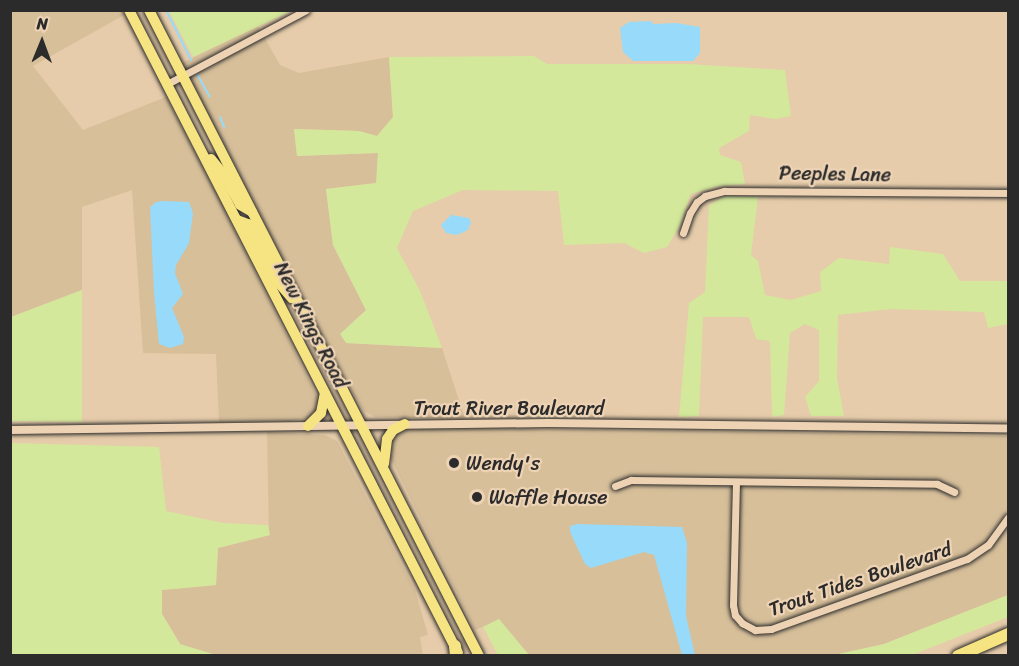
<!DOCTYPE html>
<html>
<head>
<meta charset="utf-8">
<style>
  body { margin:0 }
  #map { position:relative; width:1019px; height:666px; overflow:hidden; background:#e6ccaa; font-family:Sriracha,sans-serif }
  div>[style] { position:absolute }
  .built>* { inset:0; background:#d7bf9a }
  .green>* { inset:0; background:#d4e89c }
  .water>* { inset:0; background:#98daf9 }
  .stream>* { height:2px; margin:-1px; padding:0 1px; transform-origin:1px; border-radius:1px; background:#98daf9 }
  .roads { filter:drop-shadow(0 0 2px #2b2b2b) drop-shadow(0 0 2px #2b2b2b) }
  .minor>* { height:7px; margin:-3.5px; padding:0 3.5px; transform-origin:3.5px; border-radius:3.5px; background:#edd3b4 }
  .tertiary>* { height:8px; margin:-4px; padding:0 4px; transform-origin:4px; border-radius:4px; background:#edd3b4 }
  .trunk>* { height:10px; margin:-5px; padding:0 5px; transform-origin:5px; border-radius:5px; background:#f6e381 }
  .motorway>* { height:12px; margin:-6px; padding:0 6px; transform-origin:6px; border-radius:6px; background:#f6e381 }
  .dots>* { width:16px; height:16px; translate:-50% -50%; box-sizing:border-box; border:3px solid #edd3b4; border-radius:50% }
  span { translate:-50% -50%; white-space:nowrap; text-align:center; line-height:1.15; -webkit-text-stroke:4.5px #edd3b4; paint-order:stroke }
  .street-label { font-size:20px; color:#2b2b2b }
  .poi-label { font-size:20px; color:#2b2b2b }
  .left { translate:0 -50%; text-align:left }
  .frame { position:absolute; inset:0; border:12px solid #2b2b2b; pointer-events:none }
  .north { position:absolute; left:12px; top:12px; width:60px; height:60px; -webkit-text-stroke:4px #edd3b4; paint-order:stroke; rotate:1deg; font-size:16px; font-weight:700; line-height:24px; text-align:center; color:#2b2b2b }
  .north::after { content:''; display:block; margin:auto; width:21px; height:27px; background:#2b2b2b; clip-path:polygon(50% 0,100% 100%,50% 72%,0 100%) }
</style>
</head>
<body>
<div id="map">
  <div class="built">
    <i style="clip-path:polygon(11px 11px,124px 11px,126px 14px,33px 66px,83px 130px,166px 97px,215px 191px,321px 405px,315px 416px,291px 421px,219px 422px,216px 354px,143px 353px,132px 190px,82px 207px,82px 290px,11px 317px)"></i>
    <i style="clip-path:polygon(258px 26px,280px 65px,299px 73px,389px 57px,393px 118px,377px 136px,359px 131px,294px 129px,297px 156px,378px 153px,377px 183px,326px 189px,333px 245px,366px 310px,346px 343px,442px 348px,465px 419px,375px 417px,364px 411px,349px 386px,182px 63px)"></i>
    <i style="clip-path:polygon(417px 427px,1008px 436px,1008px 595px,884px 644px,834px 655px,529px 655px,499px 620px,475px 630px,390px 457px,393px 437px,402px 430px)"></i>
    <i style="clip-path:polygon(267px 432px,325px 435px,337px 441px,415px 590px,428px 635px,420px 637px,423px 655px,216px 655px,181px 645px,162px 614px,162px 590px,216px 585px,218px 548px,269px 535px)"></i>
  </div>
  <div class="green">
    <i style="clip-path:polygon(169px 11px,291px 11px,193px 57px)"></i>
    <i style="clip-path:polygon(534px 56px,547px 64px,688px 64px,785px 70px,791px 116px,775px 119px,750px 115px,749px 131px,719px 148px,720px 155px,741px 162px,745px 184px,719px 186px,691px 194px,679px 227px,667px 247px,644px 253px,624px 243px,564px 245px,558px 191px,463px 190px,413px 211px,397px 248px,420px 291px,442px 348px,346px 343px,340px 334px,366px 310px,333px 245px,326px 189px,376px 183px,378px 153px,297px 156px,294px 129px,359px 131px,377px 136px,393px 117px,389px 57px)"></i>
    <i style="clip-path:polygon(725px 196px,758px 197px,751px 255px,758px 261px,765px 295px,791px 300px,821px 291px,820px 272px,839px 258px,889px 264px,890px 247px,943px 254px,960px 281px,1008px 281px,1008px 324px,988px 328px,984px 312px,891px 309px,838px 315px,837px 378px,844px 416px,811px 416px,805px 397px,819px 381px,819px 330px,805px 324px,790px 333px,784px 415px,772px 417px,770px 341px,756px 339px,749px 317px,703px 317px,699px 416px,679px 417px,689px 303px,705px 292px,709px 205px)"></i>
    <i style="clip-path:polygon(82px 290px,82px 422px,11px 421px,11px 317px)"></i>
    <i style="clip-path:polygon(11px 443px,159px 447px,166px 511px,223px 523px,268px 525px,270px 535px,218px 548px,216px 585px,162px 590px,162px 614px,180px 644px,216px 655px,11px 655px)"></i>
    <i style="clip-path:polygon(1008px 595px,1008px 617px,912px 655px,834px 655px,884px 644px)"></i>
    <i style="clip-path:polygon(499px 619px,529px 655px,498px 655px,483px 627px)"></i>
  </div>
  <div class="water">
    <i style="clip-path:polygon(650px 21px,654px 24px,676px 23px,700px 27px,700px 53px,693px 61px,633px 61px,623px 52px,620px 28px,629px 22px)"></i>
    <i style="clip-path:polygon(163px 201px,189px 202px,193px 213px,189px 243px,176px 265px,175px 273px,183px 294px,172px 308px,184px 337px,183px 344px,170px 348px,159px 344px,154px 293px,150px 207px,156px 202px)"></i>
    <i style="clip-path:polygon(451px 215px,469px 218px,471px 222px,468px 230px,457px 235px,446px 233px,441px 225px)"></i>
    <i style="clip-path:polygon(578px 524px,682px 527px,687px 543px,686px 616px,695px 655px,682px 655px,654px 555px,644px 552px,591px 568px,585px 564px,570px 532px,570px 526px)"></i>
  </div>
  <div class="stream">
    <i style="left:166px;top:10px;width:56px;rotate:63.4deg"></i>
    <i style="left:197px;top:74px;width:26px;rotate:61deg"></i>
    <i style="left:220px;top:117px;width:11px;rotate:68deg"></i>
  </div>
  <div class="roads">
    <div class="minor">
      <i style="left:167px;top:84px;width:157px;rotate:-28deg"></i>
      <i style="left:683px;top:233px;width:21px;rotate:-71deg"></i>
      <i style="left:690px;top:213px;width:13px;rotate:-58deg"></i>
      <i style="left:697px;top:202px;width:10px;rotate:-37deg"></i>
      <i style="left:705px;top:196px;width:20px;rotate:-15deg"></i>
      <i style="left:724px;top:191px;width:284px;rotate:0.4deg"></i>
      <i style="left:736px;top:482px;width:123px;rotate:91.4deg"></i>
      <i style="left:733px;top:605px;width:10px;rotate:79deg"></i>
      <i style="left:735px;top:615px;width:11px;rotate:49deg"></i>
      <i style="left:742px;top:623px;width:15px;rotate:28deg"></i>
      <i style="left:755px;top:630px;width:16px;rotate:-4deg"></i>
      <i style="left:771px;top:629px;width:208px;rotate:-19.7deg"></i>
      <i style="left:967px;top:559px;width:25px;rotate:-34deg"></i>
      <i style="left:988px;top:545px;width:34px;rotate:-54deg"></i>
      <i style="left:615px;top:486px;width:17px;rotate:-21deg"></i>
      <i style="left:631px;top:480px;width:306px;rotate:0.7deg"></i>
      <i style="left:937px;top:484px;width:19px;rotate:25deg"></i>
    </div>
    <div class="tertiary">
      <i style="left:10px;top:430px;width:538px;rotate:-0.75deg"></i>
      <i style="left:548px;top:423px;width:460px;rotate:0.7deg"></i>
    </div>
    <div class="trunk">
      <i style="left:129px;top:10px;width:722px;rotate:62.9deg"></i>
      <i style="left:149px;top:10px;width:725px;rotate:62.94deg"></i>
      <i style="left:211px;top:159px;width:19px;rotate:51deg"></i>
      <i style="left:223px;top:174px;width:35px;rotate:61deg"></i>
      <i style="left:240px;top:205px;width:14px;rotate:30deg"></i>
      <i style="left:237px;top:220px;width:12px;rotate:20deg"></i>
      <i style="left:248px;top:224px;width:64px;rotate:63deg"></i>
      <i style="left:277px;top:281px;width:23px;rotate:49deg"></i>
      <i style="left:308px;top:426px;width:18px;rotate:-45deg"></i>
      <i style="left:321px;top:413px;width:20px;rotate:-79deg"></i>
      <i style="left:384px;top:464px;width:25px;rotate:-83deg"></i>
      <i style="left:387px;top:439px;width:11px;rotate:-56deg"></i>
      <i style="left:393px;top:430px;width:13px;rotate:-27deg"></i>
    </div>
    <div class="motorway">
      <i style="left:455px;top:646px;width:10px;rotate:84deg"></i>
      <i style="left:958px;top:656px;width:55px;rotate:-23.7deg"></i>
    </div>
  </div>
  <div class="dots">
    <i style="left:454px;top:463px;background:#2b2b2b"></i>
    <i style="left:477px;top:497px;background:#2b2b2b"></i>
  </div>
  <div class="street-label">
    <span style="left:835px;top:174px;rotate:1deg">Peeples Lane</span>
    <span style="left:311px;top:325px;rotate:63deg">New Kings Road</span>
    <span style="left:509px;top:408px">Trout River Boulevard</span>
    <span style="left:860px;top:579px;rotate:-19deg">Trout Tides Boulevard</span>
  </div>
  <div class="poi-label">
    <span class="left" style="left:466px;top:463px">Wendy's</span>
    <span class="left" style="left:489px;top:497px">Waffle House</span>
  </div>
  <div class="frame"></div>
  <div class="north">N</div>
</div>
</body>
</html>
